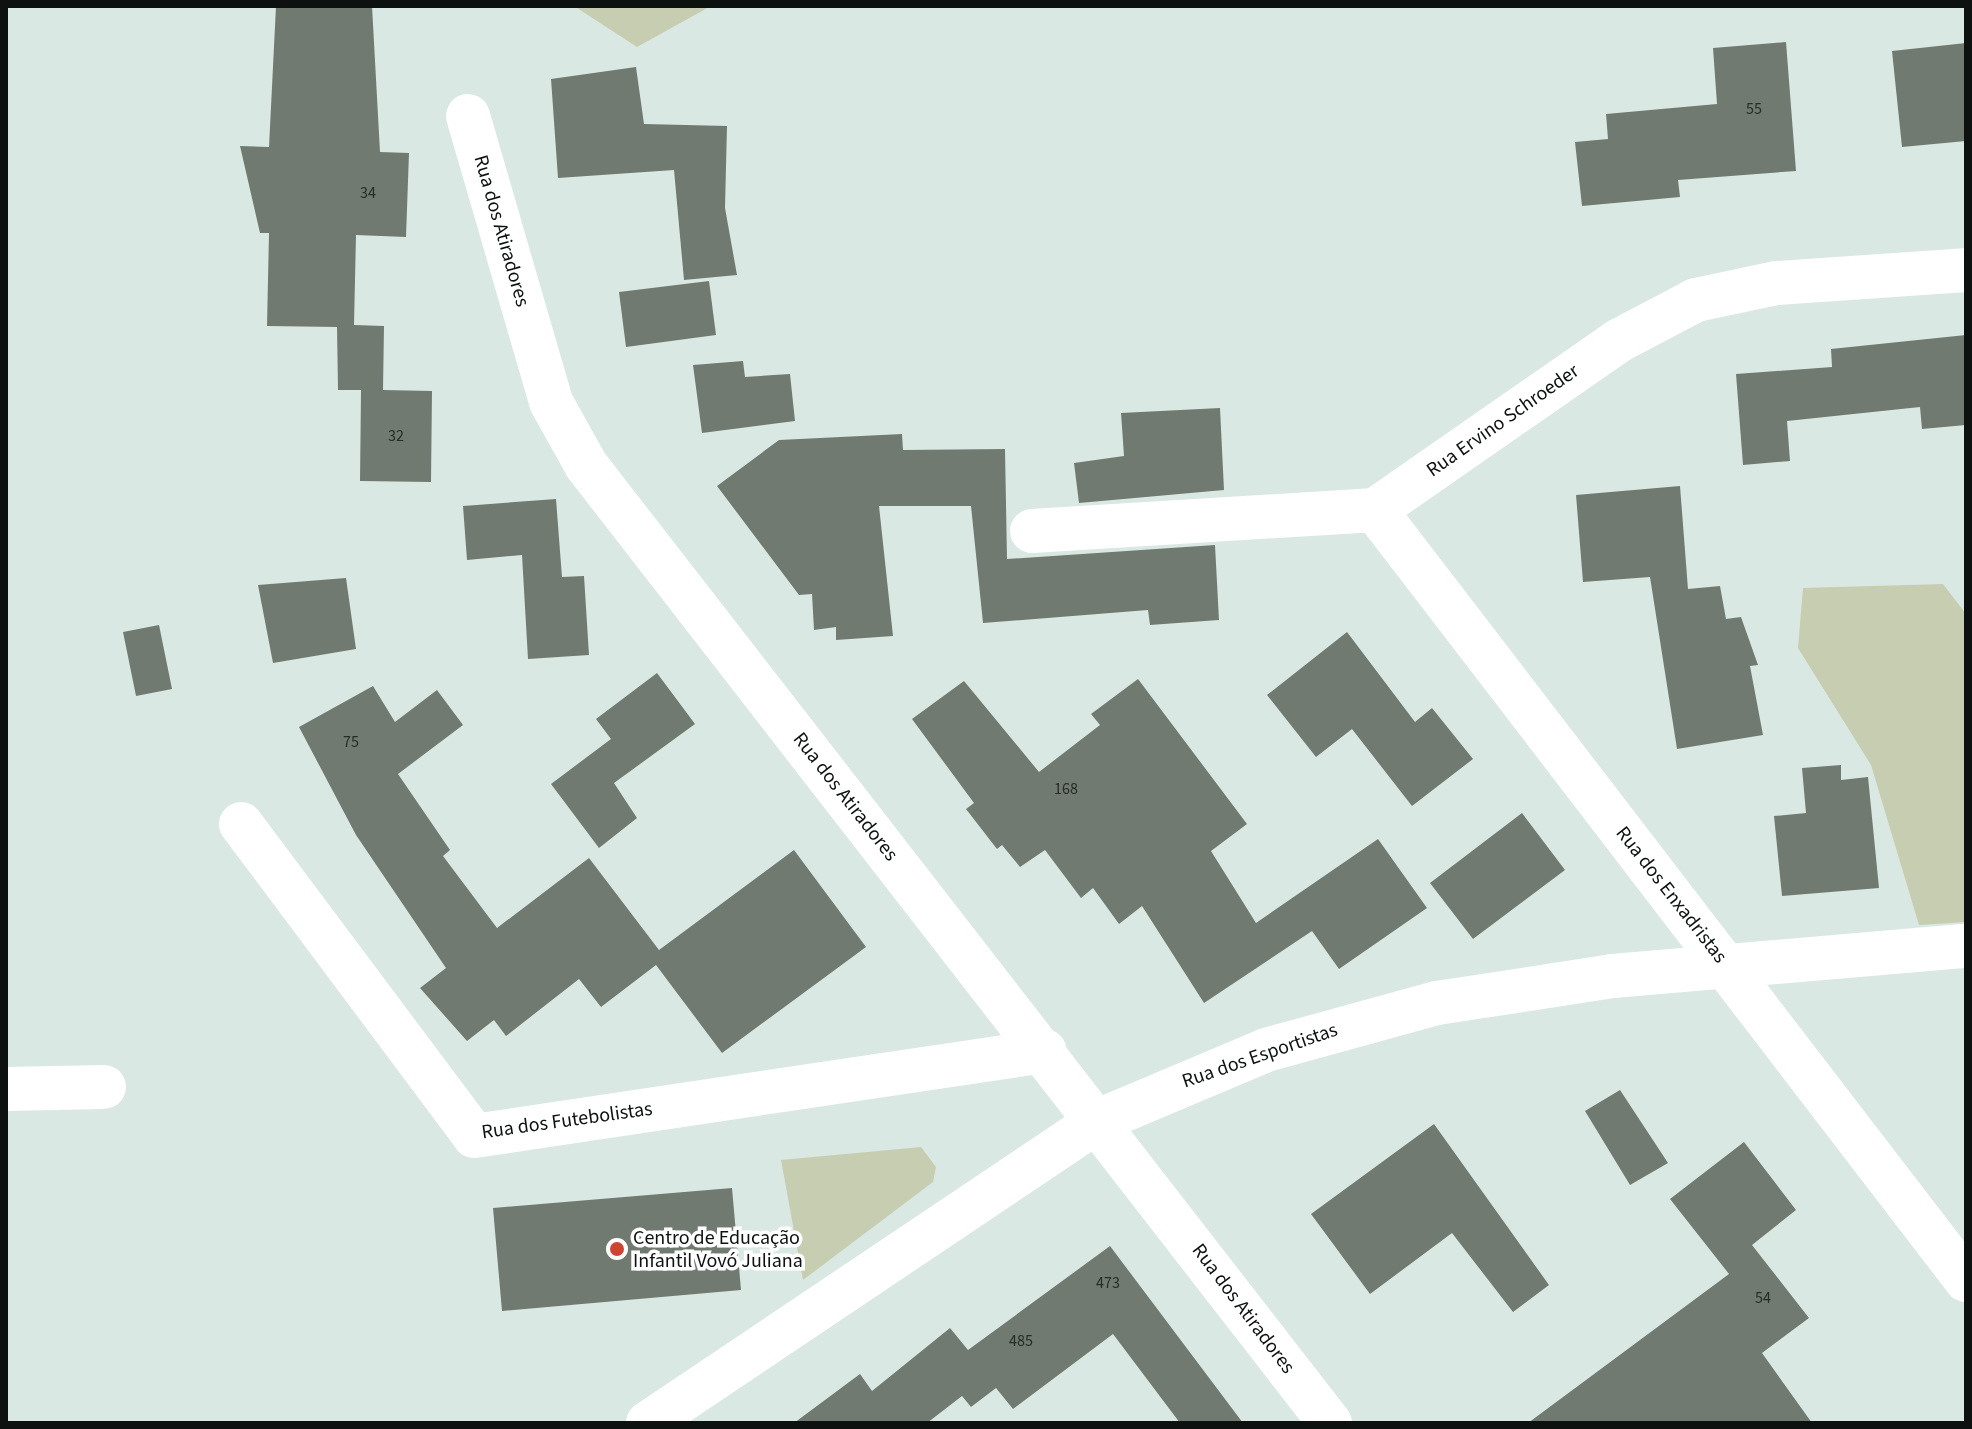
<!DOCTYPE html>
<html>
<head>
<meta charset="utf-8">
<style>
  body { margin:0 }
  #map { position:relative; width:1972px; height:1429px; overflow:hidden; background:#dae8e4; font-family:"Source Sans 3",sans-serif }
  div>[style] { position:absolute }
  .green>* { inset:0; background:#c7cdb1 }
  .building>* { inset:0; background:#717a71 }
  .minor>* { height:44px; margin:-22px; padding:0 22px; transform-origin:22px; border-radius:22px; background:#fff }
  .dots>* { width:22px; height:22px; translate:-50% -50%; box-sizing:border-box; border:4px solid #fff; border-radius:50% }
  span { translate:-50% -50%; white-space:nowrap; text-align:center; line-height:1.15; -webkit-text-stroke:7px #fff; paint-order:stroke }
  .number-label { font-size:16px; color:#262c28 }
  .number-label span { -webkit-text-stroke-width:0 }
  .street-label { font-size:20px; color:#0d1210 }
  .poi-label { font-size:20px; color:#0d1210 }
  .left { translate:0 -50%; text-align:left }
  .frame { position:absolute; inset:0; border:8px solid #0d1210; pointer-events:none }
</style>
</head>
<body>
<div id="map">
  <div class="green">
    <i style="clip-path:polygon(574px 6px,711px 6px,637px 47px)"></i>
    <i style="clip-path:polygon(1943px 584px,1966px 614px,1966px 922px,1919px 925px,1871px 765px,1798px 648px,1803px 588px)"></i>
    <i style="clip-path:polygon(921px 1147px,936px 1167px,933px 1182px,803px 1280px,781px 1160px)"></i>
  </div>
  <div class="building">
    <i style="clip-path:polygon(276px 6px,372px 6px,380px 152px,409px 153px,406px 237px,356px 235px,354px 325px,384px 326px,383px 390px,432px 391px,431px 482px,360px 481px,361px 390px,338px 390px,337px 327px,267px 326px,269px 233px,260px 233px,240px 146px,269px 147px)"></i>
    <i style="clip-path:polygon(1786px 42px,1796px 171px,1678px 180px,1680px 197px,1582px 206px,1575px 142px,1608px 139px,1606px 114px,1717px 104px,1713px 48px)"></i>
    <i style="clip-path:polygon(1966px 43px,1966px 141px,1902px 147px,1892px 51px)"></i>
    <i style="clip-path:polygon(636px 67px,644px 124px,727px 126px,725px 208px,737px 275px,684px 280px,674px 170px,558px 178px,551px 79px)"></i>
    <i style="clip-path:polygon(709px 281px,716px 335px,626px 347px,619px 292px)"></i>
    <i style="clip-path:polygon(1966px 335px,1966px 425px,1922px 429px,1920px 407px,1787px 421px,1790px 461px,1743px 465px,1736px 374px,1832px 367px,1831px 349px)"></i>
    <i style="clip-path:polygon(743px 361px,745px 377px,790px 374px,795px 421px,702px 433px,693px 365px)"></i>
    <i style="clip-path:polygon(1220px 408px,1224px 490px,1079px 503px,1074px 463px,1124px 456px,1121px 413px)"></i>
    <i style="clip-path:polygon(902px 434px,903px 450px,1005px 449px,1007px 559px,1215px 545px,1219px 620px,1150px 625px,1148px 610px,983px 623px,971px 506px,879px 506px,893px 636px,836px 640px,836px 627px,814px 630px,812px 594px,799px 595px,717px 486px,779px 440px)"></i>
    <i style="clip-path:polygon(1680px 486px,1688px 589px,1720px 586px,1726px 619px,1741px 617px,1758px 665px,1750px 666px,1763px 735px,1677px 749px,1650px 577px,1583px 582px,1576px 495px)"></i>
    <i style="clip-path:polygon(556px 499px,562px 577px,584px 576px,589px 655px,528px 659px,522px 555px,467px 560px,463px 506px)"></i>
    <i style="clip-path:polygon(346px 578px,356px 649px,273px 663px,258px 585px)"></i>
    <i style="clip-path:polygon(159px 625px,172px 689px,136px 696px,123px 632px)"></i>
    <i style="clip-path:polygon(1347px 632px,1415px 722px,1432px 708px,1473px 759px,1412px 806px,1352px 729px,1316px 757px,1267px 695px)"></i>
    <i style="clip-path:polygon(657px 673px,695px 724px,614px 783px,637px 818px,599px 848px,551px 784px,611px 739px,596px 719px)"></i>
    <i style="clip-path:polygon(1138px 679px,1247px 824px,1211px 851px,1256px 923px,1378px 839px,1427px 908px,1339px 969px,1312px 931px,1204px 1003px,1142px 906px,1119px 924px,1093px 888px,1081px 898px,1045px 850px,1020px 867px,1002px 845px,997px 849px,966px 809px,974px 803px,912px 719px,964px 681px,1039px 772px,1100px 725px,1091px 714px)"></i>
    <i style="clip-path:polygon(373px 686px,395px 722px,437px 690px,463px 725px,398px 774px,450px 850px,443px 856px,497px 928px,589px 858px,659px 950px,794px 850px,866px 947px,722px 1053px,656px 965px,601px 1007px,579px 979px,506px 1036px,494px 1020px,467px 1041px,420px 988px,446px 968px,356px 835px,299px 727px)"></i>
    <i style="clip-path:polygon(1841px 765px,1841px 780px,1868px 777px,1879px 888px,1782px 896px,1774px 816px,1806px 813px,1802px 768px)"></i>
    <i style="clip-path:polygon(1522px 813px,1565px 870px,1473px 939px,1430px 883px)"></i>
    <i style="clip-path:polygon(1620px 1090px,1668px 1163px,1630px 1185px,1585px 1111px)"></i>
    <i style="clip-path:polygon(1434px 1124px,1549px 1285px,1513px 1312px,1452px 1233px,1370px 1294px,1311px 1214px)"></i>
    <i style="clip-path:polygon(1744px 1142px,1796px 1210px,1752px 1245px,1809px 1318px,1762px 1353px,1812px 1423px,1528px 1423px,1729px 1274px,1670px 1199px)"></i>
    <i style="clip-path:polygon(732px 1188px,741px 1290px,502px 1311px,493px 1208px)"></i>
    <i style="clip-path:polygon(1110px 1246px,1243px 1423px,1180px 1423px,1113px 1334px,1013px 1409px,996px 1388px,971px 1407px,962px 1396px,927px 1423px,794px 1423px,860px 1374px,872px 1391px,950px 1328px,968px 1350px)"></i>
  </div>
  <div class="minor">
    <i style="left:468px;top:116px;width:298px;rotate:73.8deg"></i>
    <i style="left:551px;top:402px;width:72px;rotate:60.9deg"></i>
    <i style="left:586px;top:465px;width:1213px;rotate:52.17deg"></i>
    <i style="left:1375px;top:510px;width:971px;rotate:52.49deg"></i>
    <i style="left:1032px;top:531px;width:344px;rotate:-3.5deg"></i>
    <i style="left:1375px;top:510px;width:296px;rotate:-34.8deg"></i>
    <i style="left:1618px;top:341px;width:88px;rotate:-27.7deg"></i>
    <i style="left:1696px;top:300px;width:83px;rotate:-11.9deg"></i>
    <i style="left:1777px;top:283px;width:189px;rotate:-3.9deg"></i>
    <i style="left:241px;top:824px;width:389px;rotate:53.2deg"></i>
    <i style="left:474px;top:1136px;width:577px;rotate:-8.47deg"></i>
    <i style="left:6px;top:1089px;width:98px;rotate:-1.2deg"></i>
    <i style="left:648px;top:1423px;width:542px;rotate:-33.87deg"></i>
    <i style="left:1098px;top:1121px;width:182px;rotate:-22.9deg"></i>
    <i style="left:1266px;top:1050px;width:177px;rotate:-15.4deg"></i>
    <i style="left:1437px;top:1003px;width:178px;rotate:-8.7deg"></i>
    <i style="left:1613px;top:976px;width:354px;rotate:-4.9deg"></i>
  </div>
  <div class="dots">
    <i style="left:617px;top:1249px;background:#d0442f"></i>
  </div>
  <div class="number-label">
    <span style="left:1754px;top:109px">55</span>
    <span style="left:368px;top:193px">34</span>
    <span style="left:396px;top:436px">32</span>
    <span style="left:351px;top:742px">75</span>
    <span style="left:1066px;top:789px">168</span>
    <span style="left:1108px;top:1283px">473</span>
    <span style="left:1763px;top:1298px">54</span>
    <span style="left:1021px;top:1341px">485</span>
  </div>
  <div class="street-label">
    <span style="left:501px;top:231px;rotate:74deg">Rua dos Atiradores</span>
    <span style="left:1503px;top:421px;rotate:-35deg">Rua Ervino Schroeder</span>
    <span style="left:845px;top:797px;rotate:52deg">Rua dos Atiradores</span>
    <span style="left:1671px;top:895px;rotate:52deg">Rua dos Enxadristas</span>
    <span style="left:1260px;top:1056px;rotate:-19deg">Rua dos Esportistas</span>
    <span style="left:567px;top:1121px;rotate:-8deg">Rua dos Futebolistas</span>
    <span style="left:1243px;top:1309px;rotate:53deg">Rua dos Atiradores</span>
  </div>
  <div class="poi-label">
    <span class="left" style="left:633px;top:1250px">Centro de Educação<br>Infantil Vovó Juliana</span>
  </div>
  <div class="frame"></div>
</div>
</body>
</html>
